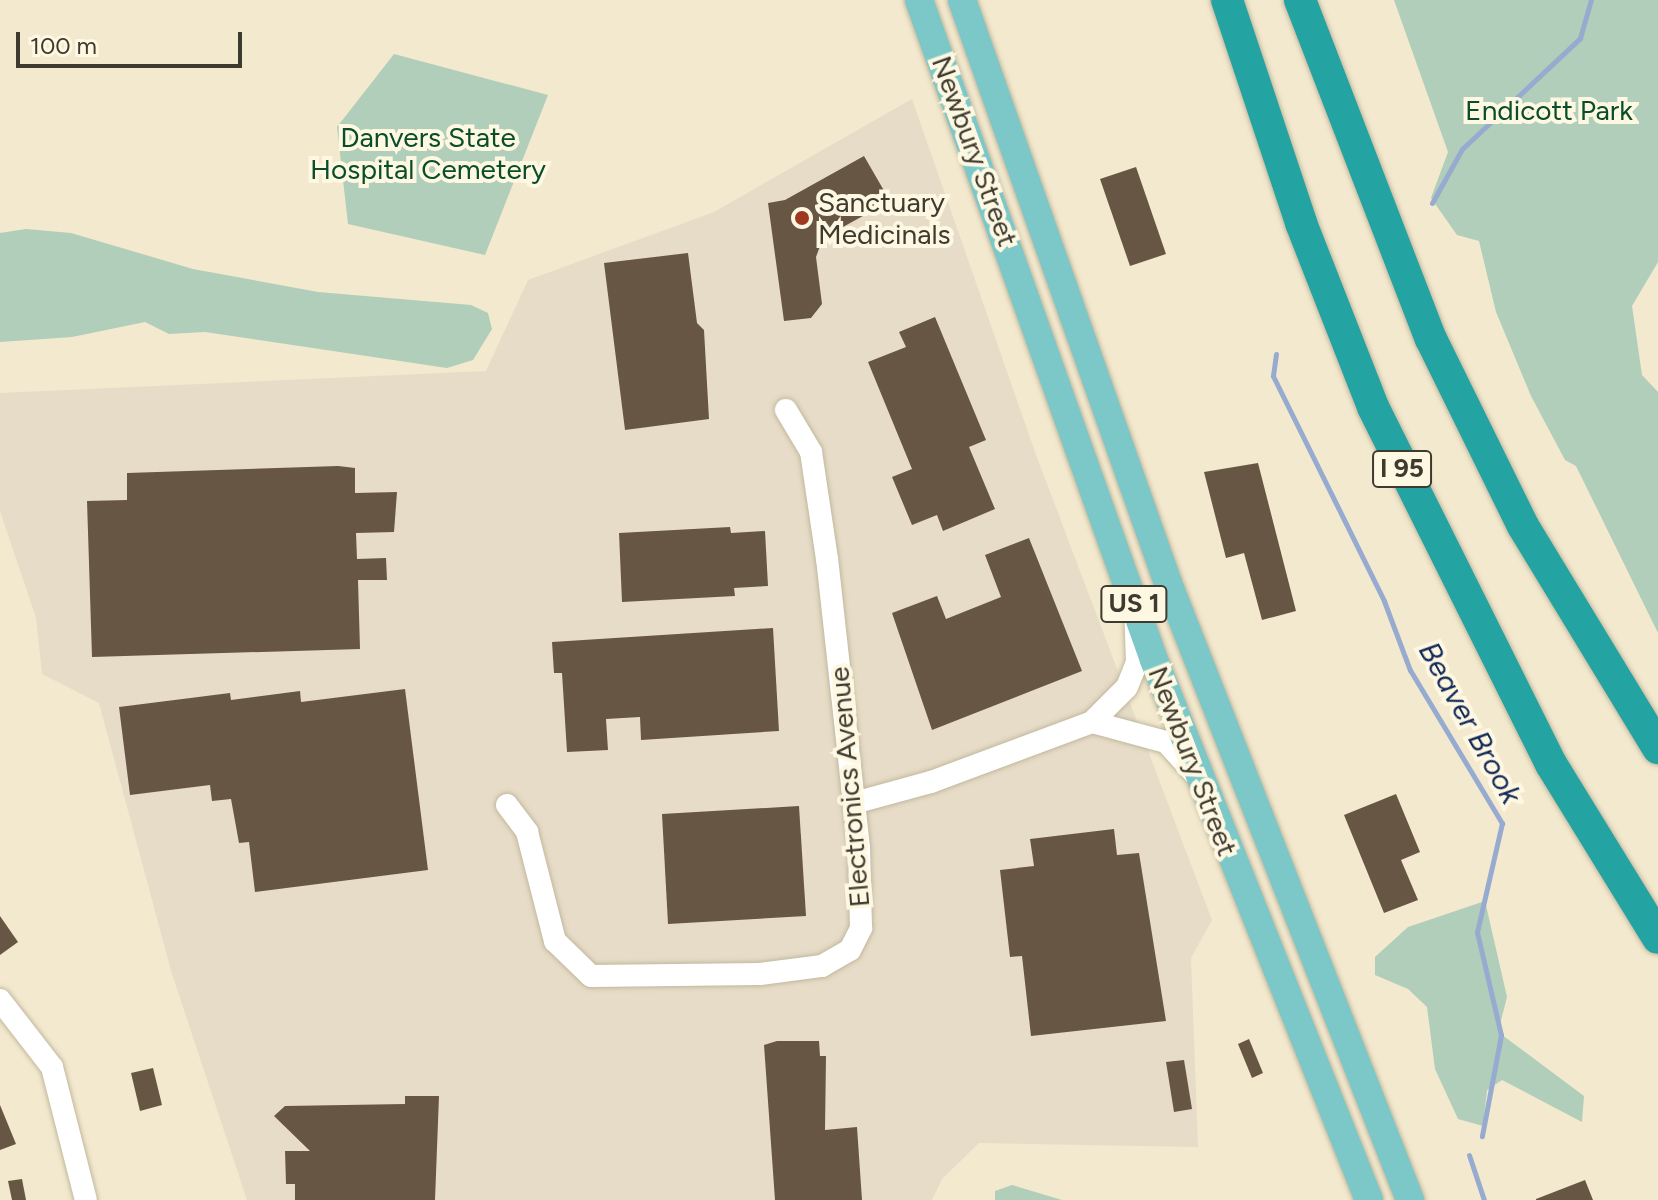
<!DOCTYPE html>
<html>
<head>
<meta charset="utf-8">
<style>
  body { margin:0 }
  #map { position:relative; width:1658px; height:1200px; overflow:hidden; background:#f3e9ce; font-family:Figtree,sans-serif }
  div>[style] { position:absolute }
  .industrial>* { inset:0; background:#e7dcc7 }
  .green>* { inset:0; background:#b0ceb9 }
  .stream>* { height:5px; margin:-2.5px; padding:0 2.5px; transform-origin:2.5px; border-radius:2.5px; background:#97abd0 }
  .building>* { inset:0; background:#685644 }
  .roads { filter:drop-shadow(0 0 2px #c1b89e) drop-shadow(0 0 2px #c1b89e) }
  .minor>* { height:22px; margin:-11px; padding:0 11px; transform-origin:11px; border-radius:11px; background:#fff }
  .major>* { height:28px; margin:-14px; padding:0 14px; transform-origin:14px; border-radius:14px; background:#7cc8c8 }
  .highway>* { height:32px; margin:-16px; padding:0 16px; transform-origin:16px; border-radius:16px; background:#24a3a3 }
  .dots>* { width:22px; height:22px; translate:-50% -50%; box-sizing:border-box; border:4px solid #fef7e1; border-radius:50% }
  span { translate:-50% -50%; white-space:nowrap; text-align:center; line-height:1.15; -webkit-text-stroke:8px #fef7e1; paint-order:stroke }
  .shield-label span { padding:2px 6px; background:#fef7e1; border:2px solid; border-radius:6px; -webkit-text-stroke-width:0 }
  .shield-label { font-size:26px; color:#3e3a30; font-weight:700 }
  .park-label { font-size:28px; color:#084e2b }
  .street-label { font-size:28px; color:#3e3a30 }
  .poi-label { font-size:28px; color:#3e3a30 }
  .left { translate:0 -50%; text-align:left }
  .water-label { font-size:30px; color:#132a58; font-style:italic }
  .scale { position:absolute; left:16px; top:32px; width:226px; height:36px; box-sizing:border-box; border:4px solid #3e3a30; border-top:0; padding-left:10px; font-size:24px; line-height:28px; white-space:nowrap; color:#3e3a30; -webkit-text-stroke:6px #fef7e1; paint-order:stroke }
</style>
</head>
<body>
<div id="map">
  <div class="industrial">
    <i style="clip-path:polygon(912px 99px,1035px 452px,1212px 920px,1191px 958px,1198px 1147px,979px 1143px,942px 1179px,932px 1200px,247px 1200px,172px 974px,99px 703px,42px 674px,36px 618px,0 511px,0 393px,486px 371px,528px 280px,714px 212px)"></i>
  </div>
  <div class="green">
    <i style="clip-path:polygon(1394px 0,1658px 0,1658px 262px,1632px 306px,1642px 375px,1658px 392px,1658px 633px,1576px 466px,1565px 460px,1531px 396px,1496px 312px,1479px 241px,1457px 235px,1431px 198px,1448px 152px)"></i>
    <i style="clip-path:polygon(394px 54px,548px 95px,485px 255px,348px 224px,337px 127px)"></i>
    <i style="clip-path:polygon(26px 229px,71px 233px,193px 269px,318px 292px,471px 305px,488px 313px,492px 329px,473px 360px,447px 368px,205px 332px,169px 334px,145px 322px,72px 337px,0 342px,0 233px)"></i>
    <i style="clip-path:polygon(1485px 901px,1507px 997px,1498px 1032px,1584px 1096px,1582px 1122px,1502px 1080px,1487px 1090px,1483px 1126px,1458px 1119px,1435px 1069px,1427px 1007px,1408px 989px,1375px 975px,1375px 957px,1408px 927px)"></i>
    <i style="clip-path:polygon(1012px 1185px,1062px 1200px,995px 1200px,995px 1191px)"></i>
  </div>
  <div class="stream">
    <i style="left:1432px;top:203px;width:62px;rotate:-60.9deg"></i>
    <i style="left:1462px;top:149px;width:162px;rotate:-43.2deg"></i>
    <i style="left:1580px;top:38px;width:40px;rotate:-74deg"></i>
    <i style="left:1276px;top:354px;width:22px;rotate:98deg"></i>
    <i style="left:1273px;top:376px;width:251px;rotate:63.7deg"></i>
    <i style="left:1384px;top:601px;width:74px;rotate:69.4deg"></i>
    <i style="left:1410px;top:670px;width:179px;rotate:59deg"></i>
    <i style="left:1502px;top:823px;width:112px;rotate:102.9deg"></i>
    <i style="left:1477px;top:932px;width:106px;rotate:76.9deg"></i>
    <i style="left:1501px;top:1035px;width:103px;rotate:100.7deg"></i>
    <i style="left:1469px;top:1155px;width:47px;rotate:71.6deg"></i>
  </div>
  <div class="building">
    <i style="clip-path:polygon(864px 156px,890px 201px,823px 238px,816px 257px,822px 304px,811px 318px,784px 321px,768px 203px,785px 200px)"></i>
    <i style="clip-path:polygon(1136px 167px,1166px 254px,1130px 266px,1100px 179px)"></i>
    <i style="clip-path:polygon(688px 253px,697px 323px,704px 330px,709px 419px,625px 430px,604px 263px)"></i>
    <i style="clip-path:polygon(935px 317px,986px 440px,969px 447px,995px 509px,943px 531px,937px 515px,912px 525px,892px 477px,912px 469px,868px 362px,906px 347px,899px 332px)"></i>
    <i style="clip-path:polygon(1258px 463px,1296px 611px,1262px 620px,1244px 553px,1226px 558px,1204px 472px)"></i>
    <i style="clip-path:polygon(338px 466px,355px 468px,355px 493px,397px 492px,394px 532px,356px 533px,357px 559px,386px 558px,387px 580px,358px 580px,360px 649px,92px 657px,87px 501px,127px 500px,127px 473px)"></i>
    <i style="clip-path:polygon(730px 527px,731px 533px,765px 531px,768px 586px,734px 588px,735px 596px,622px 602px,619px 533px)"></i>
    <i style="clip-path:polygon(1029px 538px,1082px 671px,932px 730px,892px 613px,937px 596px,946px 619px,1001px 597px,985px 555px)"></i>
    <i style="clip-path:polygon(773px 628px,779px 731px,641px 740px,640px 717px,606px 719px,608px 750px,567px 752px,562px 673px,554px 673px,552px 642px)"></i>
    <i style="clip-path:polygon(405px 689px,428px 870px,255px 892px,249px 842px,239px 843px,231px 799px,212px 801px,210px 785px,130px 795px,119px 707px,230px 693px,231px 700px,300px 691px,301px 702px)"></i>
    <i style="clip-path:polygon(1396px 794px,1420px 852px,1401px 860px,1418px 900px,1384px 913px,1344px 815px)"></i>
    <i style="clip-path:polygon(799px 806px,806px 916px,668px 924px,662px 814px)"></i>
    <i style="clip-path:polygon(1114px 829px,1117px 855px,1139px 853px,1166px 1021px,1031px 1036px,1022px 956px,1010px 957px,1000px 870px,1034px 866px,1030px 839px)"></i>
    <i style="clip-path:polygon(0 916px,18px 942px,0 955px)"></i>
    <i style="clip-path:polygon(1249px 1039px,1263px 1073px,1252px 1078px,1238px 1044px)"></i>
    <i style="clip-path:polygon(777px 1041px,819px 1041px,820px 1056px,826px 1056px,825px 1130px,857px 1127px,862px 1200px,775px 1200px,764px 1045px)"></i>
    <i style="clip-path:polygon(1184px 1060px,1192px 1109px,1174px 1112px,1166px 1062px)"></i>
    <i style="clip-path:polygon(153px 1068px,162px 1105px,140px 1111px,131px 1073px)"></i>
    <i style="clip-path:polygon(405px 1096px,439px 1096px,435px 1200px,295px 1200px,295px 1184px,286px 1184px,285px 1151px,310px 1151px,274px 1116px,285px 1106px,405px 1104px)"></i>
    <i style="clip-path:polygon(0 1105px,16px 1144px,0 1150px)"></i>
    <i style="clip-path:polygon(22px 1179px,26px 1200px,12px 1200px,8px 1181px)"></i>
    <i style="clip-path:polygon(1585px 1180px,1593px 1200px,1536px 1200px,1536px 1199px)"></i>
  </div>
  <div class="roads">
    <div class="minor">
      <i style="left:1092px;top:722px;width:77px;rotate:15.1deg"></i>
      <i style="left:1166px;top:742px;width:42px;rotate:47.9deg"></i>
      <i style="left:854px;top:803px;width:80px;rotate:-15.3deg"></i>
      <i style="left:931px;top:782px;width:172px;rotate:-20.4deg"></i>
      <i style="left:1092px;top:722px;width:49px;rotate:-45deg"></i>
      <i style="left:1127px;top:687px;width:27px;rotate:-68deg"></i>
      <i style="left:1137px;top:662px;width:38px;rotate:-92deg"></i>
      <i style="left:507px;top:805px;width:34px;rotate:53deg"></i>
      <i style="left:527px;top:832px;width:113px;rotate:75.6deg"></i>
      <i style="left:555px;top:941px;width:50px;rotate:44.2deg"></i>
      <i style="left:591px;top:976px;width:169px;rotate:-0.7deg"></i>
      <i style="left:760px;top:974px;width:63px;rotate:-7.4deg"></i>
      <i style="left:822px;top:966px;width:32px;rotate:-30deg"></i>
      <i style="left:850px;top:950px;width:25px;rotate:-63deg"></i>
      <i style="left:861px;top:928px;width:80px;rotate:-91.4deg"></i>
      <i style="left:859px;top:848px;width:291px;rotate:-96.3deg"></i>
      <i style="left:827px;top:559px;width:108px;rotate:-98.5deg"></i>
      <i style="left:811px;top:452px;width:49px;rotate:-120.8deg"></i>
      <i style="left:0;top:1000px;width:85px;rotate:52.2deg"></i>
      <i style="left:52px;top:1067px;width:137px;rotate:75.7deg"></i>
    </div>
    <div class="major">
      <i style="left:919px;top:0;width:701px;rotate:70.4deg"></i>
      <i style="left:1154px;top:660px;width:581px;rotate:68.29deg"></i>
      <i style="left:962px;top:0;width:618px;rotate:70.54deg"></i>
      <i style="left:1168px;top:583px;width:663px;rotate:68.58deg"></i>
    </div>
    <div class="highway">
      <i style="left:1227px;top:0;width:235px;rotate:71.6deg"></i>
      <i style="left:1301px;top:223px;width:198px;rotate:68.6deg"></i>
      <i style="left:1373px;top:407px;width:399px;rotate:63.5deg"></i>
      <i style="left:1551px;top:764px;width:204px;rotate:58.4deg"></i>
      <i style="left:1300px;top:0;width:363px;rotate:68.9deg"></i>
      <i style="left:1431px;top:339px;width:208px;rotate:63.8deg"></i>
      <i style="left:1523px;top:526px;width:260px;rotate:58.7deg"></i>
    </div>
  </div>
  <div class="dots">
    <i style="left:802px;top:218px;background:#a0371f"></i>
  </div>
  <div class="shield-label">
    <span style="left:1402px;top:469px">I 95</span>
    <span style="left:1134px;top:604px">US 1</span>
  </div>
  <div class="park-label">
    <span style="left:1549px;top:110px">Endicott Park</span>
    <span style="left:428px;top:153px">Danvers State<br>Hospital Cemetery</span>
  </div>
  <div class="street-label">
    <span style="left:975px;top:151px;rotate:70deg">Newbury Street</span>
    <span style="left:1193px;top:761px;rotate:69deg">Newbury Street</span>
    <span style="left:849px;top:787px;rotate:-95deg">Electronics Avenue</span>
  </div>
  <div class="poi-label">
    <span class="left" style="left:818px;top:218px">Sanctuary<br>Medicinals</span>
  </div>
  <div class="water-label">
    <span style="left:1470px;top:723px;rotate:61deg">Beaver Brook</span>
  </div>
  <div class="scale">100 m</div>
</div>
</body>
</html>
